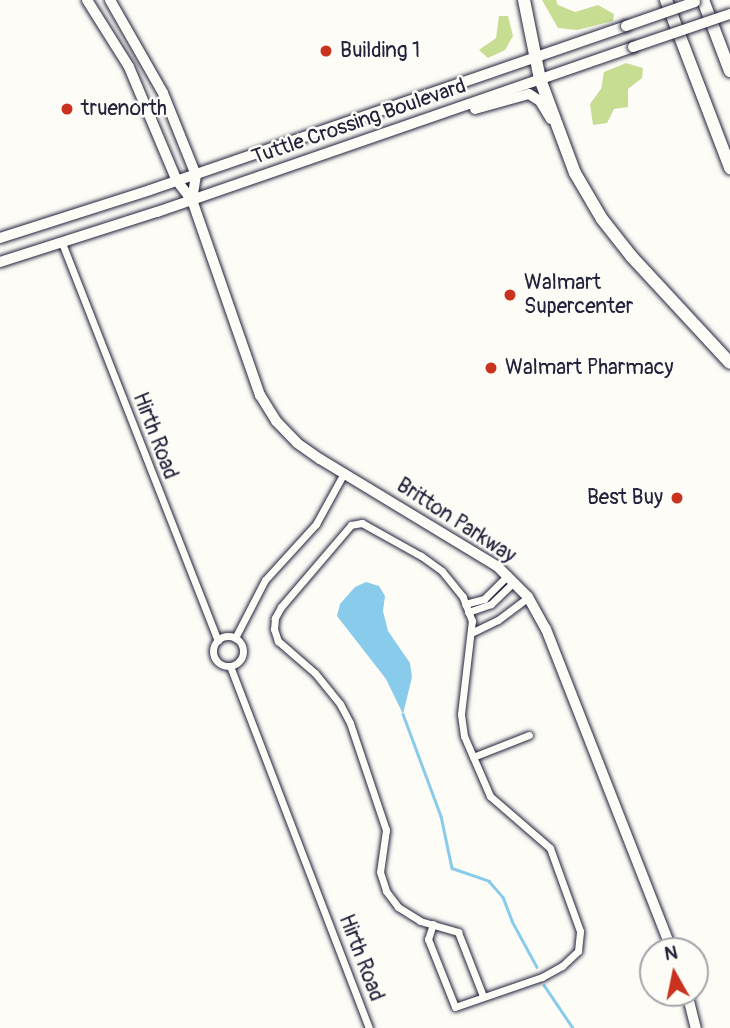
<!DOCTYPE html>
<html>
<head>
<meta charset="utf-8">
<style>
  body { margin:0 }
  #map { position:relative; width:730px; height:1028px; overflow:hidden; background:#fdfcf7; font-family:Pangolin,sans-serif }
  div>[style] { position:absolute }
  .green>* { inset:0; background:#c6dd92 }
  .water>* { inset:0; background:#89cbea }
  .stream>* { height:2.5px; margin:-1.25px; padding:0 1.25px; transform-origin:1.25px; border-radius:1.25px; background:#89cbea }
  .roads { filter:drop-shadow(0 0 2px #22223b) drop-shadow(0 0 2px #22223b) }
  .street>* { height:7px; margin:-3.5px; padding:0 3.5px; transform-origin:3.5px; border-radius:3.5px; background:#fdfcf7 }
  .street>.ring { margin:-3.5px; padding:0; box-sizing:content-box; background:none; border:7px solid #fdfcf7; border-radius:50% }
  .secondary>* { height:10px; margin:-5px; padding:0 5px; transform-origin:5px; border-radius:5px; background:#fdfcf7 }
  .highway>* { height:12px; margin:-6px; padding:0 6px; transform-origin:6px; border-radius:6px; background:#fdfcf7 }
  .bridges { filter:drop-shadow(0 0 2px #22223b) drop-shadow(0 0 2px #22223b) }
  .secondary-bridge>* { height:10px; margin:-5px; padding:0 5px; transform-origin:5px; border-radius:5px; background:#fdfcf7 }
  .dots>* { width:19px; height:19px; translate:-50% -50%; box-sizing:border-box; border:4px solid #fdfcf7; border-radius:50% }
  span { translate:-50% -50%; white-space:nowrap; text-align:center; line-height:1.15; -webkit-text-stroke:5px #fdfcf7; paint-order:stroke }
  .poi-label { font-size:21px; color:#22223b }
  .left { translate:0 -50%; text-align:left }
  .right { translate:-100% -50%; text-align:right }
  .street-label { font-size:21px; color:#22223b }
  .north { position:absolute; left:639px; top:937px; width:70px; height:70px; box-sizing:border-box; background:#fdfcf7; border:2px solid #a5a5ac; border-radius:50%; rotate:351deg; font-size:19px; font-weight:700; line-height:28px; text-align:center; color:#22223b }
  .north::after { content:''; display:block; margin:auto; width:24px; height:32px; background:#c8321e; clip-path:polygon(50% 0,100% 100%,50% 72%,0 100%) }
</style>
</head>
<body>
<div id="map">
  <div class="green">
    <i style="clip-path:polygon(542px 0,556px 0,558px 5px,575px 12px,598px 5px,614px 14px,613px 21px,577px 30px,558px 28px)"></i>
    <i style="clip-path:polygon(499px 16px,508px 16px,513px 36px,505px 50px,488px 58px,479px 50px,496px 38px)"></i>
    <i style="clip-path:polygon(626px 63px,643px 68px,642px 78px,628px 89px,628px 107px,614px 109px,607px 123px,593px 125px,590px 104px,601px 89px,604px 72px)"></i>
  </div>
  <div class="water">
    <i style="clip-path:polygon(366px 582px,379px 586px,385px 596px,383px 611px,388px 631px,410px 663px,412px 677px,403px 714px,386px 679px,337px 616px,340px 604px,355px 587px)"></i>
  </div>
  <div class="stream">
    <i style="left:403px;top:714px;width:109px;rotate:69.6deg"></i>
    <i style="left:441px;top:816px;width:53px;rotate:78.1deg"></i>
    <i style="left:452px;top:868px;width:39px;rotate:19deg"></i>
    <i style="left:489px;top:881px;width:21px;rotate:49deg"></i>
    <i style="left:503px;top:897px;width:26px;rotate:69deg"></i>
    <i style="left:512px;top:921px;width:52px;rotate:61.5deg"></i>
    <i style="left:544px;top:985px;width:52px;rotate:56deg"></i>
  </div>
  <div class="roads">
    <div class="street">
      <i style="left:62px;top:243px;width:427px;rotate:68.6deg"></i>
      <i style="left:465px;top:604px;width:20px;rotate:-15deg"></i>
      <i style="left:484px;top:599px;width:34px;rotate:-45deg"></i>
      <i style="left:468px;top:612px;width:24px;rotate:-19deg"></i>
      <i style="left:491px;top:604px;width:32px;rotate:-44deg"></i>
      <i style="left:471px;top:633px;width:30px;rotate:-26deg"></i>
      <i style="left:498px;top:620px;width:38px;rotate:-37deg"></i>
      <i class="ring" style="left:213px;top:636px;width:23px;height:23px"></i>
      <i style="left:235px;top:638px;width:65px;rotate:-62.7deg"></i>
      <i style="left:265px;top:580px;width:76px;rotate:-47.7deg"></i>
      <i style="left:316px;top:524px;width:58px;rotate:-61.2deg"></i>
      <i style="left:230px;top:666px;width:388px;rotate:69deg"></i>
      <i style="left:473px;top:757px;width:60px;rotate:-21.4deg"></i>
      <i style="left:433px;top:924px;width:16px;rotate:108deg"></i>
      <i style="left:428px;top:939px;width:73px;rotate:68.3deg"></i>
      <i style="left:455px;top:1007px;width:92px;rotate:-19deg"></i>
      <i style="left:542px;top:977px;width:23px;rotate:-29deg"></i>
      <i style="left:562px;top:966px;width:22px;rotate:-43deg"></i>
      <i style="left:578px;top:951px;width:20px;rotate:-84deg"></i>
      <i style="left:580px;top:931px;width:88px;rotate:-109.9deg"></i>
      <i style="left:550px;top:848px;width:79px;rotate:-139.1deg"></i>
      <i style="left:490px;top:796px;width:65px;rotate:-113.4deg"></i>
      <i style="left:464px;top:736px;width:22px;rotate:-98deg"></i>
      <i style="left:461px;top:714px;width:94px;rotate:-83.3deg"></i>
      <i style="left:472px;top:621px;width:26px;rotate:-111deg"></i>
      <i style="left:463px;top:597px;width:33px;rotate:-129deg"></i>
      <i style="left:442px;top:571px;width:26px;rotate:-144deg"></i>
      <i style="left:421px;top:556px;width:68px;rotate:-150.8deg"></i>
      <i style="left:362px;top:523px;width:11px;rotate:170deg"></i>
      <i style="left:351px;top:525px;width:108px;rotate:130.5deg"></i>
      <i style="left:281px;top:607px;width:13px;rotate:119deg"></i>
      <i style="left:275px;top:618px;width:11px;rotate:95deg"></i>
      <i style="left:274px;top:629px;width:13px;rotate:72deg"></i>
      <i style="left:278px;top:641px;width:49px;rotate:40.9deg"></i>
      <i style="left:315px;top:673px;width:40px;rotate:51deg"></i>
      <i style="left:340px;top:704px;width:21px;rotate:62deg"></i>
      <i style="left:350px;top:723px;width:113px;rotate:71.4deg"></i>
      <i style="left:386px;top:830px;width:42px;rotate:98.1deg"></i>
      <i style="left:380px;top:872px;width:20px;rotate:72deg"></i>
      <i style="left:386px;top:891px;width:20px;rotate:53deg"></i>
      <i style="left:398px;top:907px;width:26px;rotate:32deg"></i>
      <i style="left:420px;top:921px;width:40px;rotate:16deg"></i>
      <i style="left:458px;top:932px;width:69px;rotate:68.7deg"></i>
    </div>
    <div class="secondary">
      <i style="left:87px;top:0;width:79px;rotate:57.9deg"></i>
      <i style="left:129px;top:67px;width:124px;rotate:67.2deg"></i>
      <i style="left:177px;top:181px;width:24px;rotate:52deg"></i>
      <i style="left:192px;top:200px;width:207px;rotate:70.8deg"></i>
      <i style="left:260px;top:395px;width:31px;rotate:58deg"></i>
      <i style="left:276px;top:421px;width:30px;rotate:46deg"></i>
      <i style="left:297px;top:443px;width:28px;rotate:35deg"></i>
      <i style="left:320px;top:459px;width:207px;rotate:31.2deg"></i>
      <i style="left:497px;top:566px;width:44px;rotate:45deg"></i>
      <i style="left:528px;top:597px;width:37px;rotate:61deg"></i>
      <i style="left:546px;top:629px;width:346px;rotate:68.6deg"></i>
      <i style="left:110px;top:0;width:107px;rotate:60.3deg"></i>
      <i style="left:163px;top:93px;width:88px;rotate:68.1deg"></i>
      <i style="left:196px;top:175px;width:25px;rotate:99deg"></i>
      <i style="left:475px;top:109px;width:56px;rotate:-15.5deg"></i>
      <i style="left:529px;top:94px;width:13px;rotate:32deg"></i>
      <i style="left:540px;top:101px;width:21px;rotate:59deg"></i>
      <i style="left:0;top:238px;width:157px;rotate:-17.7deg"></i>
      <i style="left:150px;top:190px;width:503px;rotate:-19.01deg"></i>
      <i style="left:0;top:262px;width:165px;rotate:-17.7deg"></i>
      <i style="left:157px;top:212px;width:504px;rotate:-19.12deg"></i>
      <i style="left:687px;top:993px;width:36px;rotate:76deg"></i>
    </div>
    <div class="highway">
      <i style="left:524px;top:0;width:81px;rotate:78.6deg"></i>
      <i style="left:540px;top:79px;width:100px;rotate:69.6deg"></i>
      <i style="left:575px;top:173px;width:53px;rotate:59.6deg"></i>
      <i style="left:602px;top:219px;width:48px;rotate:51.7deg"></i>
      <i style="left:632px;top:257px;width:144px;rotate:47.2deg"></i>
      <i style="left:666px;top:0;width:180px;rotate:69.1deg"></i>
      <i style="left:703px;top:0;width:76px;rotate:69.2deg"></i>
    </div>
  </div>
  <div class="bridges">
    <div class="secondary-bridge">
      <i style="left:626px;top:26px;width:73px;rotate:-19.2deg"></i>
      <i style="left:633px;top:47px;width:102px;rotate:-18.8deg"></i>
    </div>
  </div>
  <div class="dots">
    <i style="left:326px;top:51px;background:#c8321e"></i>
    <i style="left:67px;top:109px;background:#c8321e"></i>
    <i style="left:510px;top:295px;background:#c8321e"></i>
    <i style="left:491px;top:368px;background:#c8321e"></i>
    <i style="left:677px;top:498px;background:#c8321e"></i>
  </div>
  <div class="poi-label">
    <span class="left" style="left:340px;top:51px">Building 1</span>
    <span class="left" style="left:81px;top:109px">truenorth</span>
    <span class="left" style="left:524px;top:295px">Walmart<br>Supercenter</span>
    <span class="left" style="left:505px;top:368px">Walmart Pharmacy</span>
    <span class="right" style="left:663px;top:498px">Best Buy</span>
  </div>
  <div class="street-label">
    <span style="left:359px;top:122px;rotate:-19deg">Tuttle Crossing Boulevard</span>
    <span style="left:155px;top:436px;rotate:69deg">Hirth Road</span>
    <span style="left:456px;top:521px;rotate:33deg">Britton Parkway</span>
    <span style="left:361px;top:958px;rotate:69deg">Hirth Road</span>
  </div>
  <div class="north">N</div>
</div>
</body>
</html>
